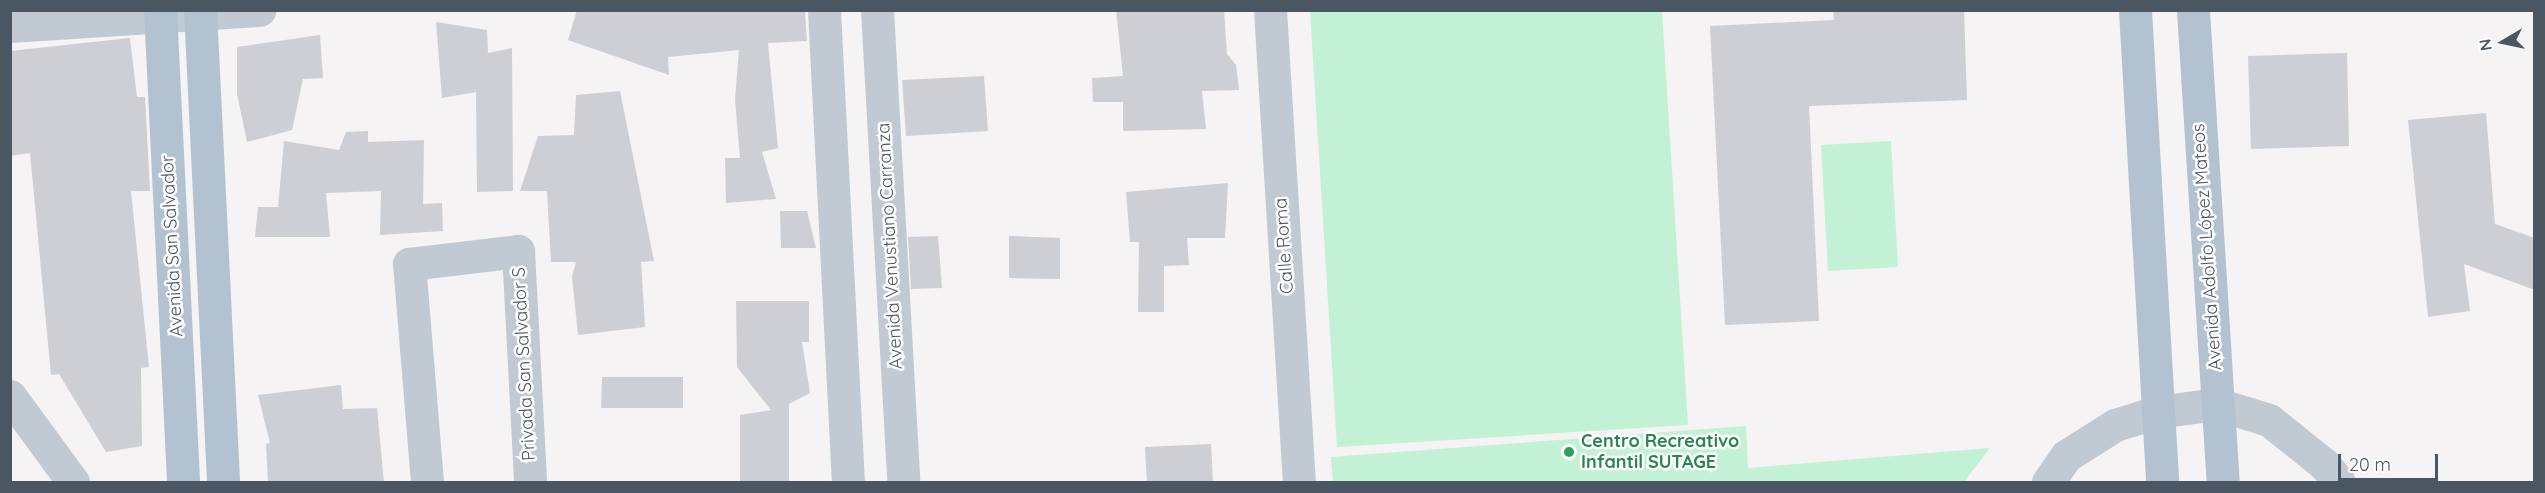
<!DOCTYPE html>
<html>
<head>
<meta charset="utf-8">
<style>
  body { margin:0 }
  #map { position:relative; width:2545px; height:493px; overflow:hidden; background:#f5f3f3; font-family:Quicksand,sans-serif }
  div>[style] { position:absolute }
  .green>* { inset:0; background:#c3f1d5 }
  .building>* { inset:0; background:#cdcfd5 }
  .minor>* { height:33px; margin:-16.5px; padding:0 16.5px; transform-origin:16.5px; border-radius:16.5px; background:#c1cad2 }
  .major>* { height:33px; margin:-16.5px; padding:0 16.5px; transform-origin:16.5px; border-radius:16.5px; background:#b3c2d1 }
  .dots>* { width:16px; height:16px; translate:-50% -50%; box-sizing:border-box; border:3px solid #fff; border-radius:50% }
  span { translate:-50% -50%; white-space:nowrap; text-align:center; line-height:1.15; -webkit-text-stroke:5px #fff; paint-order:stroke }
  .street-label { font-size:18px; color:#4a5661 }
  .leisure-label { font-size:18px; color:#27864d; font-weight:700 }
  .left { translate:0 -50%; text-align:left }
  .frame { position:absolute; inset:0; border:12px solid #4a5661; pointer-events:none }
  .north { position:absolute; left:2473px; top:12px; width:60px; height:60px; -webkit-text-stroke:4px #fff; paint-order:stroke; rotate:261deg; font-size:16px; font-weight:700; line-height:24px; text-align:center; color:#4a5661 }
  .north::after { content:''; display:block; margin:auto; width:21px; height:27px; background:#4a5661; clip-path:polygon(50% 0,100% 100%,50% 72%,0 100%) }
  .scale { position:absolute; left:2338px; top:454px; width:100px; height:27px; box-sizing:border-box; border:3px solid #4a5661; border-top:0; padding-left:8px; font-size:18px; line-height:21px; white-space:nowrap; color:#4a5661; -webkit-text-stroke:4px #fff; paint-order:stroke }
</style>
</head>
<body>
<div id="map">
  <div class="green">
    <i style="clip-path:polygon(1310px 11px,1662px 11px,1688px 425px,1337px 447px)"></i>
    <i style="clip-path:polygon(1891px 141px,1898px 267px,1828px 271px,1821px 145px)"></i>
    <i style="clip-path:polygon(1746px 426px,1748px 468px,1990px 448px,1964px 482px,1333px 482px,1331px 457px)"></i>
  </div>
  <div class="building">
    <i style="clip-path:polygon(577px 10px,805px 10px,807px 41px,768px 43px,778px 148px,762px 152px,776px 199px,726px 203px,725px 158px,740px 158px,735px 99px,739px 50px,668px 57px,669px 75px,568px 40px)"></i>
    <i style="clip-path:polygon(1116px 10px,1224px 10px,1227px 54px,1236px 65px,1239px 90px,1202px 91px,1206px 129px,1123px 131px,1123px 102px,1093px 102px,1092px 78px,1123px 76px)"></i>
    <i style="clip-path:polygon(1833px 10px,1964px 10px,1967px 100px,1809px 106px,1819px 321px,1725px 325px,1710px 26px,1834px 20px)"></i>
    <i style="clip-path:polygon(436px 22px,487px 30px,488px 53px,512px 48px,513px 191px,477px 192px,476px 92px,442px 98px)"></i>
    <i style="clip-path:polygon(320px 35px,323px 78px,303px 79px,292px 130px,247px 142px,237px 94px,237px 47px)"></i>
    <i style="clip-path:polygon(130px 38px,137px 97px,145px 97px,150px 191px,131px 191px,149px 367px,141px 368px,142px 446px,106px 452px,59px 374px,51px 375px,30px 153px,10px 156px,10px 51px)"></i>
    <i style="clip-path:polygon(2347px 53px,2349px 146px,2251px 149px,2248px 56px)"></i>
    <i style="clip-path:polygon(984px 76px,988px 131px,906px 136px,902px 80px)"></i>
    <i style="clip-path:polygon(620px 91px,654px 261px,641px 262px,645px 327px,578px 335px,572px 276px,576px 262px,551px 262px,547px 191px,520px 191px,538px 136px,574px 135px,576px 95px)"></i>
    <i style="clip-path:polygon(2486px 113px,2495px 224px,2535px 238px,2535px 290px,2464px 264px,2470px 311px,2428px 317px,2408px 120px)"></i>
    <i style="clip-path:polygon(368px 131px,368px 142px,424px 140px,423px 204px,442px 203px,443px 231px,380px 235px,381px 191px,326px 193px,330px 237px,255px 237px,258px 207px,278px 207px,284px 141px,339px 150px,346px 132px)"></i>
    <i style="clip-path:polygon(1228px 183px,1225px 238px,1187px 238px,1189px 265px,1164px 266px,1164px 312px,1138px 312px,1139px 242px,1130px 242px,1126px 192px)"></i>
    <i style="clip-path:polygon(780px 211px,807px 211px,816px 248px,781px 248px)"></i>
    <i style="clip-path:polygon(938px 236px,942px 288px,911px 289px,908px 237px)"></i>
    <i style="clip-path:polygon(1009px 236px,1060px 238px,1060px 279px,1009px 278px)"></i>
    <i style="clip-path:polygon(736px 301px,809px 301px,809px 342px,802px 342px,810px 393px,789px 404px,789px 483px,740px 483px,740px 415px,771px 410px,737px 367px)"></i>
    <i style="clip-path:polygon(602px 377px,683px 377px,683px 408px,601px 408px)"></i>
    <i style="clip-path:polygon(341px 385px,343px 409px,377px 408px,384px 483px,268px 483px,266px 444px,270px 443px,258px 395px)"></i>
    <i style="clip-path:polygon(1211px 444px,1213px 483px,1147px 483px,1145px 447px)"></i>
  </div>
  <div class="minor">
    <i style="left:824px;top:10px;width:473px;rotate:87.1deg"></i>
    <i style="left:877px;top:10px;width:473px;rotate:86.8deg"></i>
    <i style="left:1270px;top:10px;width:473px;rotate:86.5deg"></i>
    <i style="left:10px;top:26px;width:250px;rotate:-3.7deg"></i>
    <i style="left:10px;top:396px;width:107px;rotate:53.8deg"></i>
    <i style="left:427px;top:482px;width:219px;rotate:-94.7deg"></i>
    <i style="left:409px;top:264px;width:110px;rotate:-6.8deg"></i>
    <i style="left:518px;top:251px;width:231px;rotate:87deg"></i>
    <i style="left:2048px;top:482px;width:32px;rotate:-55deg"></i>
    <i style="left:2066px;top:456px;width:58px;rotate:-32.3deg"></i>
    <i style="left:2115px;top:425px;width:44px;rotate:-17.2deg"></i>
    <i style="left:2157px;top:412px;width:61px;rotate:-7.6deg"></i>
    <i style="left:2217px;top:404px;width:54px;rotate:17.1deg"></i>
    <i style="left:2269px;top:420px;width:70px;rotate:38.7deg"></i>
    <i style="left:2324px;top:464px;width:23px;rotate:50deg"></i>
  </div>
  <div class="major">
    <i style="left:160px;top:10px;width:473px;rotate:87.2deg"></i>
    <i style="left:200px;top:10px;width:473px;rotate:87.2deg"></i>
    <i style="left:2135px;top:10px;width:473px;rotate:86.7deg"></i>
    <i style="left:2193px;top:10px;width:473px;rotate:86.4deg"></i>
  </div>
  <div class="dots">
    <i style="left:1569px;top:452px;background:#2e9e5b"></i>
  </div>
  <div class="street-label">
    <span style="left:172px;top:246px;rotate:-93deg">Avenida San Salvador</span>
    <span style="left:890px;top:246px;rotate:-93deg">Avenida Venustiano Carranza</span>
    <span style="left:1284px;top:246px;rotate:-94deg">Calle Roma</span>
    <span style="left:2207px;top:247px;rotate:-94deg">Avenida Adolfo López Mateos</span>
    <span style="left:524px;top:364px;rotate:-93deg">Privada San Salvador S</span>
  </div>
  <div class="leisure-label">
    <span class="left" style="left:1581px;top:452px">Centro Recreativo<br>Infantil SUTAGE</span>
  </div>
  <div class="frame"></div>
  <div class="north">N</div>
  <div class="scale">20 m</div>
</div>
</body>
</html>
